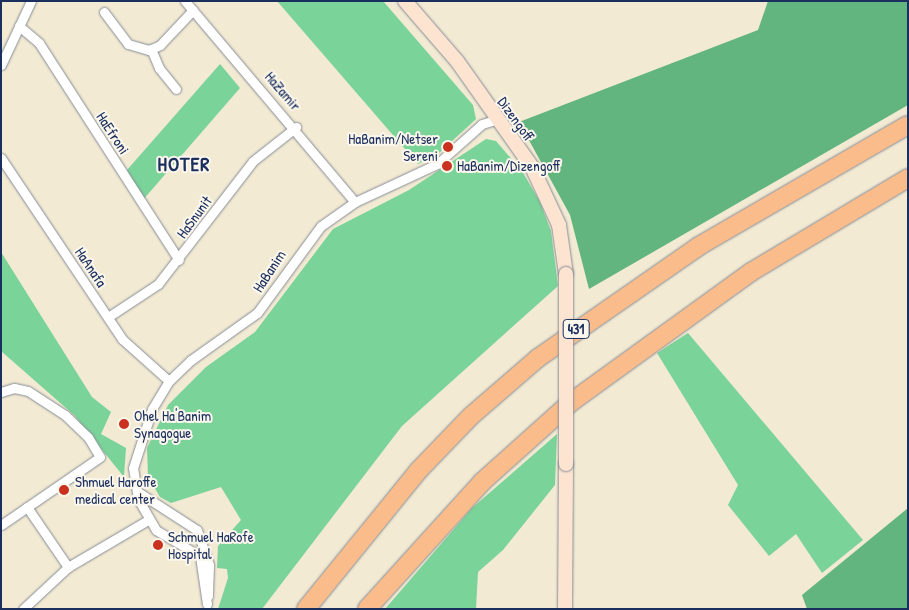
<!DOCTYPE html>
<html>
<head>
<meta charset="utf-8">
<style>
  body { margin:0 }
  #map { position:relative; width:909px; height:610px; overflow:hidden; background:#f2ead2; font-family:"Patrick Hand",sans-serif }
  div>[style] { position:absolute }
  .green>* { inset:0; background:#7ad398 }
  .forest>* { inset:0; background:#63b580 }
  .roads { filter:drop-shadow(0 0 1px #868c98) drop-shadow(0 0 1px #868c98) }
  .street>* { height:9px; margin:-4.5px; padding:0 4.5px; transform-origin:4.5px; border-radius:4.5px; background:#fff }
  .secondary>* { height:14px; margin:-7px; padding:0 7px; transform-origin:7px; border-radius:7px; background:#fde4d0 }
  .highway>* { height:18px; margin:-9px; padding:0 9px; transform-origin:9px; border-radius:9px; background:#f9bc8a }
  .bridges { filter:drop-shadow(0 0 1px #868c98) drop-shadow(0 0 1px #868c98) }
  .secondary-bridge>* { height:14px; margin:-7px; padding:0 7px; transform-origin:7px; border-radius:7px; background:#fde4d0 }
  .dots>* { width:14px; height:14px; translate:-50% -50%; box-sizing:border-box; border:2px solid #fbf7ec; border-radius:50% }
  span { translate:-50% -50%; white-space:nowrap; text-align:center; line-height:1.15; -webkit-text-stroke:4px #fbf7ec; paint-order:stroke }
  .shield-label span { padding:1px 4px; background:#fbf7ec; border:1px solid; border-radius:4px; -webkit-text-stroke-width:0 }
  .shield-label { font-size:14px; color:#1b2f5e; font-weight:700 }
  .street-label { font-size:15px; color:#1b2f5e }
  .poi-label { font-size:15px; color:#1b2f5e }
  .right { translate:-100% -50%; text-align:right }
  .left { translate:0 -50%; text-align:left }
  .district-label { font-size:20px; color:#1b2f5e; font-weight:700; letter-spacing:1px }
  .frame { position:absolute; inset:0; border:2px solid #1b2f5e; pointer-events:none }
</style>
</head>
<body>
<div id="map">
  <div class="green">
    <i style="clip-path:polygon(277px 1px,383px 1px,473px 105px,476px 119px,438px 154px,418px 164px)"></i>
    <i style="clip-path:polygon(220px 64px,240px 88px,142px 201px,127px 170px)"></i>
    <i style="clip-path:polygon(486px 139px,496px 141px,522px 171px,540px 202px,551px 231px,558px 286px,402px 426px,262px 609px,218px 609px,228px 578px,227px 569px,217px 568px,218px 546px,241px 520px,221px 487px,171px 503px,160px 497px,148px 477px,147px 448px,168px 405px,206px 367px,255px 332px,333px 229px,409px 190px)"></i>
    <i style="clip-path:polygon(1px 252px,92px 397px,111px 412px,101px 434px,126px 448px,124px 477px,74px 415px,1px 351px)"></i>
    <i style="clip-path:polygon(688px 333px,863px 540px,822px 573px,796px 534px,769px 556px,728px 505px,738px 485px,657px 353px)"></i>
    <i style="clip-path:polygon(557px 434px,555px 485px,503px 550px,478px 572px,476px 609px,385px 609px,472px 508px)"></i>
  </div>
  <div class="forest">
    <i style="clip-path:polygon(768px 1px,908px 1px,908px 105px,589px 289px,570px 215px,519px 122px,758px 30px)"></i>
    <i style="clip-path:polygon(908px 508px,908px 609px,807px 609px,802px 595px)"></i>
  </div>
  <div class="roads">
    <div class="street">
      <i style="left:185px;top:1px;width:263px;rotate:49.8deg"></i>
      <i style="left:104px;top:12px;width:40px;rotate:53deg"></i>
      <i style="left:128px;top:44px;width:22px;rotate:16deg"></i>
      <i style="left:149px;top:50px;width:12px;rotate:-24deg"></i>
      <i style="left:160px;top:45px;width:48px;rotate:-46.7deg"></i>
      <i style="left:19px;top:26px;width:26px;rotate:40deg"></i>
      <i style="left:39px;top:43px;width:258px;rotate:57.2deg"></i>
      <i style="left:151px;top:49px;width:21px;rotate:67deg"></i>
      <i style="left:159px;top:68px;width:27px;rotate:51deg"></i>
      <i style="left:1px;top:65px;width:71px;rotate:-64.9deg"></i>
      <i style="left:1px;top:158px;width:218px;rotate:56.2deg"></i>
      <i style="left:122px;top:339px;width:63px;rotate:41.8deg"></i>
      <i style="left:108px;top:317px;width:60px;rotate:-33.4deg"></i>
      <i style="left:158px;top:284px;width:155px;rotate:-52.3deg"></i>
      <i style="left:253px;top:161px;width:55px;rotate:-38.3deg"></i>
      <i style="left:1px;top:392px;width:14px;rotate:-17deg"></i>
      <i style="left:14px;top:388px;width:14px;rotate:12deg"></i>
      <i style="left:28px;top:391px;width:44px;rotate:33deg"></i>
      <i style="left:65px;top:415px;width:32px;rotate:44deg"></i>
      <i style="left:88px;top:437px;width:23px;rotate:59deg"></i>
      <i style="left:100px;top:457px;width:120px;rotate:145.5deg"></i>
      <i style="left:138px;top:492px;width:70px;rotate:32.8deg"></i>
      <i style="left:197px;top:530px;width:37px;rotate:71deg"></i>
      <i style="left:209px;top:565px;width:31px;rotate:92deg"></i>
      <i style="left:27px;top:507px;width:73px;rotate:55.7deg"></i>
      <i style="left:207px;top:604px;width:49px;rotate:-98.3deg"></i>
      <i style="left:200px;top:556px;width:51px;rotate:-149.4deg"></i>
      <i style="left:156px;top:530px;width:36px;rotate:-120deg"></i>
      <i style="left:138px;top:499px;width:31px;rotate:-99deg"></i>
      <i style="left:133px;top:468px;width:62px;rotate:-72.1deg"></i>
      <i style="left:152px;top:409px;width:33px;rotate:-59deg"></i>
      <i style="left:169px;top:381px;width:30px;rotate:-44deg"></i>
      <i style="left:191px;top:360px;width:81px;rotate:-35.5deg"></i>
      <i style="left:257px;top:313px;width:108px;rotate:-53.7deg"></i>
      <i style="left:321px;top:226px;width:42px;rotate:-35.2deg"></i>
      <i style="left:355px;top:202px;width:90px;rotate:-24.9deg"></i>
      <i style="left:437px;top:164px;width:60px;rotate:-41.6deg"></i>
      <i style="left:482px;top:124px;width:14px;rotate:-17deg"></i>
      <i style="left:23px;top:609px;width:62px;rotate:-43deg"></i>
      <i style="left:68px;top:567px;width:93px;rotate:-30.4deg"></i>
    </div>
    <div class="secondary">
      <i style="left:405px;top:1px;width:79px;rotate:49.1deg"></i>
      <i style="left:457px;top:61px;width:130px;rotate:54.7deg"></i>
      <i style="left:532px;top:167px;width:64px;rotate:65deg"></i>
      <i style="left:559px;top:225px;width:49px;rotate:81.9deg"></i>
      <i style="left:565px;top:609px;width:145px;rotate:-89.6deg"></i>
    </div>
    <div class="highway">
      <i style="left:306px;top:609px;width:178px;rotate:-50.9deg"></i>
      <i style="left:418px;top:471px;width:76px;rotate:-46.1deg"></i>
      <i style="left:471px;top:416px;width:89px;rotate:-40.9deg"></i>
      <i style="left:538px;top:358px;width:196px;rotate:-34.8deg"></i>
      <i style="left:699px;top:246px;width:241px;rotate:-30.1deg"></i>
      <i style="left:367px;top:609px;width:171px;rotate:-47.8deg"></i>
      <i style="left:482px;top:482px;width:118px;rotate:-41.9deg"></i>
      <i style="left:570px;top:403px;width:223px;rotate:-35.9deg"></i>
      <i style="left:751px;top:272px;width:183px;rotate:-30.9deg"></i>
    </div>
  </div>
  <div class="bridges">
    <div class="secondary-bridge">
      <i style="left:566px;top:274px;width:190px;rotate:90deg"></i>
    </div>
  </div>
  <div class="dots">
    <i style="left:448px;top:147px;background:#c8321e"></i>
    <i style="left:447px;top:166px;background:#c8321e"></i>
    <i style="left:124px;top:424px;background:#c8321e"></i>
    <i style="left:64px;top:490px;background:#c8321e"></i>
    <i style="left:158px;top:545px;background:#c8321e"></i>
  </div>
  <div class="shield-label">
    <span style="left:576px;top:329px">431</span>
  </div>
  <div class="street-label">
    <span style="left:283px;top:91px;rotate:49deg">HaZamir</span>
    <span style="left:516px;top:119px;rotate:54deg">Dizengoff</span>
    <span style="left:113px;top:133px;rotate:57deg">HaEfroni</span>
    <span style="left:194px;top:217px;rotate:-54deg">HaSnunit</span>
    <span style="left:91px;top:267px;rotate:56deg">HaAnafa</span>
    <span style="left:269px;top:271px;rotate:-57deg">HaBanim</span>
  </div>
  <div class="poi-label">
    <span class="right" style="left:438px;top:147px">HaBanim/Netser<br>Sereni</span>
    <span class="left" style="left:457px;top:166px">HaBanim/Dizengoff</span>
    <span class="left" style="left:134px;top:424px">Ohel Ha'Banim<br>Synagogue</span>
    <span class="left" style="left:75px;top:490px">Shmuel Haroffe<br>medical center</span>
    <span class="left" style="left:168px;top:545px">Schmuel HaRofe<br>Hospital</span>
  </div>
  <div class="district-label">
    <span style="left:184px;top:163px">HOTER</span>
  </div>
  <div class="frame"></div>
</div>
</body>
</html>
